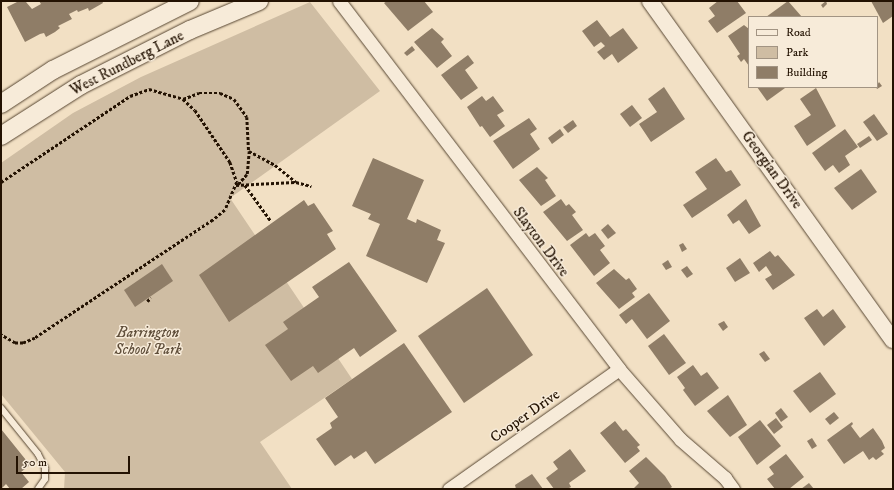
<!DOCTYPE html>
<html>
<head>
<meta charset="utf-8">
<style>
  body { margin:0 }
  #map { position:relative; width:894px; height:490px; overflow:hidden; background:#f2e0c4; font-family:"IM FELL DW Pica",serif }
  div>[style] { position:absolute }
  .green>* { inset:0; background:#cfbda3 }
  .building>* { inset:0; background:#8f7d67 }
  .path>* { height:2.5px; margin-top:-1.25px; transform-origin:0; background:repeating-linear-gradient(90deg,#231202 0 3px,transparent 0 5px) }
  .roads { filter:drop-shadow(0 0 1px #574632) drop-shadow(0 0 1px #574632) }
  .service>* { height:6px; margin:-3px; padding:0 3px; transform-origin:3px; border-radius:3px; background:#f7ebd9 }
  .minor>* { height:13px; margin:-6.5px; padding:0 6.5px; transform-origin:6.5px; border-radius:6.5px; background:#f7ebd9 }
  .tertiary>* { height:16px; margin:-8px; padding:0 8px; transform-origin:8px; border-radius:8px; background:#f7ebd9 }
  .secondary>* { height:18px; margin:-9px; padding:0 9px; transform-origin:9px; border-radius:9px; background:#f7ebd9 }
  span { translate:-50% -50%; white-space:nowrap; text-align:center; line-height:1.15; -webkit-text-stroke:3px #f7ebd9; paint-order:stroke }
  .street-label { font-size:15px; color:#231202 }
  .park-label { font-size:15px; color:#5f4e3a; font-style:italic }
  .frame { position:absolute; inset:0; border:2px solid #231202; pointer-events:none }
  .legend { position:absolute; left:748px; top:16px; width:130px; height:72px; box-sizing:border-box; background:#f7ebd9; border:1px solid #a29483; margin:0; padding:5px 7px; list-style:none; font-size:12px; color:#231202 }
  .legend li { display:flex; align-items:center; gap:8px; height:20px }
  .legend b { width:20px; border:1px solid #a29483 }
  .scale { position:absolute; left:16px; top:456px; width:114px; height:18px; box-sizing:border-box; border:2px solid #231202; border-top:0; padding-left:5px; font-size:12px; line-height:14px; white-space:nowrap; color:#231202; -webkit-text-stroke:3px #f7ebd9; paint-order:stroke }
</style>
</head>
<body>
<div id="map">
  <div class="green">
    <i style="clip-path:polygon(310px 2px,380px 91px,230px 198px,352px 379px,260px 442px,292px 489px,64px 489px,65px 472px,1px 394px,1px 163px,73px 113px,141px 77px)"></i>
  </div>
  <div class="building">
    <i style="clip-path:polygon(19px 1px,26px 2px,32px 9px,41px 4px,39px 1px,102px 1px,103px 3px,89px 11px,88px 8px,78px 12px,77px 10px,69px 14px,72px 19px,58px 26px,60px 28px,55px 32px,46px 37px,44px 33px,40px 34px,25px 42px,7px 7px)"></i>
    <i style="clip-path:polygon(387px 1px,424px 1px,433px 12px,408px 31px,384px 3px)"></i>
    <i style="clip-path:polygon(718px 1px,737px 1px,746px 13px,717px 33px,708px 21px,715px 16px,709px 8px)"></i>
    <i style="clip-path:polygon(788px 1px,802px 17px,766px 17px)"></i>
    <i style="clip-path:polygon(826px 1px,827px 4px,823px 8px,821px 5px)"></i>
    <i style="clip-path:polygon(871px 1px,893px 1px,893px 16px,883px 23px)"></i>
    <i style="clip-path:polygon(597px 20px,610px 37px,623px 28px,638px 48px,618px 63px,612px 54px,604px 60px,597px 52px,605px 46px,601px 42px,594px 47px,582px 31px)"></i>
    <i style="clip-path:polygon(744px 25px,749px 29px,749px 66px,744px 59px,741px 62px,737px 56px,740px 54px,728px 36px)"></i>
    <i style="clip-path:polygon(432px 28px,444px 39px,441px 42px,452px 56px,437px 68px,414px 42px)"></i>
    <i style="clip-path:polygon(412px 46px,415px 50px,407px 56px,404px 53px)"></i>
    <i style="clip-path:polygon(468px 55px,474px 63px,465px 70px,478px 88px,461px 100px,441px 75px)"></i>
    <i style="clip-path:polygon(879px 82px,882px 86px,877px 89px,876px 87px)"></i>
    <i style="clip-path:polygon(664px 87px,685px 119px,651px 142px,639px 124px,657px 112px,648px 99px)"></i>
    <i style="clip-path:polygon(757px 87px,785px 87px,785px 88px,767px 101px)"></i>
    <i style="clip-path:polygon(816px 88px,836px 126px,807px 146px,794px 126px,811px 115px,800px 99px)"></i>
    <i style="clip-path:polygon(482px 96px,486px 101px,493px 96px,504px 111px,497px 115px,505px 126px,490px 137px,482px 126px,480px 127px,467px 107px)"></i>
    <i style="clip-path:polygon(632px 105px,642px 118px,630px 127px,620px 114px)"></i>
    <i style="clip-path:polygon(874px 114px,888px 134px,877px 141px,863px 122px)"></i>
    <i style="clip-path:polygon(529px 118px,537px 129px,530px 134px,540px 149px,513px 169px,493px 141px)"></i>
    <i style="clip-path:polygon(573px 120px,577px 126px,568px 133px,563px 127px)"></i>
    <i style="clip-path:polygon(560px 129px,564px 135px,552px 144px,548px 138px)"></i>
    <i style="clip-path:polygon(845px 129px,858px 147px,845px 156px,850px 165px,839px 173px,833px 165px,825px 171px,812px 153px)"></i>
    <i style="clip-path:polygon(869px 136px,872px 140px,860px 148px,857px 144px)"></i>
    <i style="clip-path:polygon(373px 158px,424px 180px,407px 219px,416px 223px,417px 219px,441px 230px,437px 240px,445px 243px,427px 283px,366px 256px,380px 224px,368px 219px,371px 214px,352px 206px)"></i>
    <i style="clip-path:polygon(716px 158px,726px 172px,731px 170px,741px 185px,692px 218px,683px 205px,707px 189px,695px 172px)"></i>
    <i style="clip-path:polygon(537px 167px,548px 178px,545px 180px,556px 196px,541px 206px,519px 180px)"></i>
    <i style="clip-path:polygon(861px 169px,877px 192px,852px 210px,834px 188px)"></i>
    <i style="clip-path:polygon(561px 199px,566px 206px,569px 204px,576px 212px,572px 215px,583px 230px,567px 241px,543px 212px)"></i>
    <i style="clip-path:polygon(746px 199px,761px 226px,749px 234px,739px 220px,733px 224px,727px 215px)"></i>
    <i style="clip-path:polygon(304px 200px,308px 206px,314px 203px,333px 231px,327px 234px,336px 249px,229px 322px,199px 275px)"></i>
    <i style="clip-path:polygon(608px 224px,616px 233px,608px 239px,601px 230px)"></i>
    <i style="clip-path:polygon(586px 233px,589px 237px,595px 233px,605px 246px,600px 250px,610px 263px,594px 276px,570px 245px)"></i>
    <i style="clip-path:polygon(683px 243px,687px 249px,682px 252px,679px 245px)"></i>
    <i style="clip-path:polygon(770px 251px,775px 257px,778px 255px,795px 275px,773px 290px,765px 279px,772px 275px,766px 266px,759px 272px,753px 263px)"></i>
    <i style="clip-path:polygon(740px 258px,750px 273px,735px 282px,726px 268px)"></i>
    <i style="clip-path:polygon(668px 260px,672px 267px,666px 270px,662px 264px)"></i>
    <i style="clip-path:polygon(349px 262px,397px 331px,360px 357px,354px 348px,318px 373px,313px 366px,291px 381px,265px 345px,288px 329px,283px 322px,319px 297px,312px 287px)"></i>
    <i style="clip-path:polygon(162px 264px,173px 281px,135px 307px,124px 290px)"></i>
    <i style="clip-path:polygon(687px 266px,693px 274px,687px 278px,681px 270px)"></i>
    <i style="clip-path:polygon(614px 269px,626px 280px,629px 278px,637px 289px,632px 293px,635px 297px,619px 309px,596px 283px)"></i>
    <i style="clip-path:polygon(487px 288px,533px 355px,464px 403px,418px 336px)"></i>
    <i style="clip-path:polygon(649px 293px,670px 321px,647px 339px,632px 319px,626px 324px,619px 315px)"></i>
    <i style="clip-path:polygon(817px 309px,823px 317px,833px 309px,846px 327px,824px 346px,804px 318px)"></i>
    <i style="clip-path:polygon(724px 321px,728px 327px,723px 331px,718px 324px)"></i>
    <i style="clip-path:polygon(664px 334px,686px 363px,669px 375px,648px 346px)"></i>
    <i style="clip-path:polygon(404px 343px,452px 412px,375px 464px,366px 451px,354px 459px,351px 455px,335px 466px,316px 439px,332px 428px,330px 423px,338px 417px,325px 398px)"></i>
    <i style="clip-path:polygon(764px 351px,770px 359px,765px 362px,759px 354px)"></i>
    <i style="clip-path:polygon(693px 365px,701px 376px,707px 372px,719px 388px,695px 406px,683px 390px,685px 388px,677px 377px)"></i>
    <i style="clip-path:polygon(820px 372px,836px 394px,810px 413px,793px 391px)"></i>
    <i style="clip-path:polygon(728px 395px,747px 425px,730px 437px,707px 411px)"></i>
    <i style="clip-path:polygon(781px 408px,788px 417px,781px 422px,775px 413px)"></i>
    <i style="clip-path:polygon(834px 412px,839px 418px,830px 425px,825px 419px)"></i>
    <i style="clip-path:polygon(776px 418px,783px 427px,774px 434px,767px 425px)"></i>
    <i style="clip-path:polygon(760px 420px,781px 446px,757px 465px,738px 437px)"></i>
    <i style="clip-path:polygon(615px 421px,623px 431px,626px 429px,640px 445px,637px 447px,640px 451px,625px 463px,600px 433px)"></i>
    <i style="clip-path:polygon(852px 422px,853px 424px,851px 426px,860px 438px,873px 428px,882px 441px,885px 448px,881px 451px,884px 454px,876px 460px,873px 457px,869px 460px,863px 451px,844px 464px,827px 440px)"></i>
    <i style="clip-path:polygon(1px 429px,30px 465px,21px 472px,29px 482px,21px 489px,10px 489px,6px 484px,1px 489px)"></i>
    <i style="clip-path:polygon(812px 438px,817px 446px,812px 449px,807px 441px)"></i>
    <i style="clip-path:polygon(570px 449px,586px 471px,569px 483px,571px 487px,567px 489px,554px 489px,546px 478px,558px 469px,553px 462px)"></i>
    <i style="clip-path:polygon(786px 454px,804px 477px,789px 489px,775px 489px,767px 479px,774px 474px,769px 467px)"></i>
    <i style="clip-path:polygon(646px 457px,665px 476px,672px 487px,669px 489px,634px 488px,639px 483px,629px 471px)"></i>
    <i style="clip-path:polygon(532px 474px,543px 489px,516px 489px,515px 485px)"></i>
    <i style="clip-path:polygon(809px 483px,814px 489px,801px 489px)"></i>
  </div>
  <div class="path">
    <i style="left:183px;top:99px;width:17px;rotate:-21deg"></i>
    <i style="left:199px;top:93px;width:21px"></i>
    <i style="left:220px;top:93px;width:15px;rotate:23deg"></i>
    <i style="left:234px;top:99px;width:22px;rotate:54deg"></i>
    <i style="left:247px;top:117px;width:34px;rotate:87deg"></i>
    <i style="left:249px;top:151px;width:30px;rotate:28deg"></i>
    <i style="left:275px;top:165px;width:27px;rotate:39deg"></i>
    <i style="left:296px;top:182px;width:16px;rotate:15deg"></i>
    <i style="left:1px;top:182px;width:155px;rotate:-33.7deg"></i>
    <i style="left:130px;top:96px;width:20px;rotate:-20deg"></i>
    <i style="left:149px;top:89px;width:35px;rotate:16deg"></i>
    <i style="left:183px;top:99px;width:16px;rotate:43deg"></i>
    <i style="left:195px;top:110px;width:63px;rotate:56.1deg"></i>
    <i style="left:230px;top:162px;width:21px;rotate:71deg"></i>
    <i style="left:237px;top:182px;width:30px;rotate:113deg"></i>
    <i style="left:225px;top:210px;width:16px;rotate:140deg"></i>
    <i style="left:213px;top:220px;width:214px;rotate:146.5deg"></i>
    <i style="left:35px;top:338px;width:13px;rotate:157deg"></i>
    <i style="left:23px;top:343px;width:8px;rotate:180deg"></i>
    <i style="left:15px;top:343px;width:16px;rotate:-150deg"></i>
    <i style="left:238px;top:184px;width:13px;rotate:-48deg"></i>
    <i style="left:247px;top:174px;width:23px;rotate:-85deg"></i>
    <i style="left:236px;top:185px;width:59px;rotate:-2.9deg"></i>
    <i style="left:245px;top:185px;width:44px;rotate:54.2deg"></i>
    <i style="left:147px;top:301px;width:5px;rotate:-37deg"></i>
  </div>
  <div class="roads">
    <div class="service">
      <i style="left:1px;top:408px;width:59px;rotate:51.2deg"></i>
      <i style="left:38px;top:454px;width:16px;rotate:63deg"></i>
      <i style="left:45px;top:468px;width:11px;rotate:90deg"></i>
      <i style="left:45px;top:479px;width:12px;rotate:125deg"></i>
    </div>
    <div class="minor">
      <i style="left:339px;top:1px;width:462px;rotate:52.7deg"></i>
      <i style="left:619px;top:369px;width:93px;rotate:48.9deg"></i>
      <i style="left:680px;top:439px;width:60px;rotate:40.9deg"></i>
      <i style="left:725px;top:478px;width:14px;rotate:54deg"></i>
      <i style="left:449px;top:489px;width:208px;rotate:-35.2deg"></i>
    </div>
    <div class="tertiary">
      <i style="left:650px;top:1px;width:417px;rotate:54.4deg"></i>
    </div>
    <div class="secondary">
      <i style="left:1px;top:104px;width:62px;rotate:-33.2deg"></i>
      <i style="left:53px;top:70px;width:153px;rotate:-26.7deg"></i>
      <i style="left:1px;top:136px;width:95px;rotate:-32.5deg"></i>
      <i style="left:81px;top:85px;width:122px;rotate:-26.8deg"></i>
      <i style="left:190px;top:30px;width:75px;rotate:-22.8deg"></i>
    </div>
  </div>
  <div class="street-label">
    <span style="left:127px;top:63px;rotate:-27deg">West Rundberg Lane</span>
    <span style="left:772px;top:170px;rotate:54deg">Georgian Drive</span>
    <span style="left:541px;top:242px;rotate:53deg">Slayton Drive</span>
    <span style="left:525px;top:416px;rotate:-35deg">Cooper Drive</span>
  </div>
  <div class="park-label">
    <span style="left:148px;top:341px">Barrington<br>School Park</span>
  </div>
  <div class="frame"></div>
  <ul class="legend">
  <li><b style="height:5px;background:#f7ebd9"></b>Road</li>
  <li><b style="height:11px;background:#cfbda3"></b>Park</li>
  <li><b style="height:11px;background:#8f7d67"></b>Building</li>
  </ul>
  <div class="scale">50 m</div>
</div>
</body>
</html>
